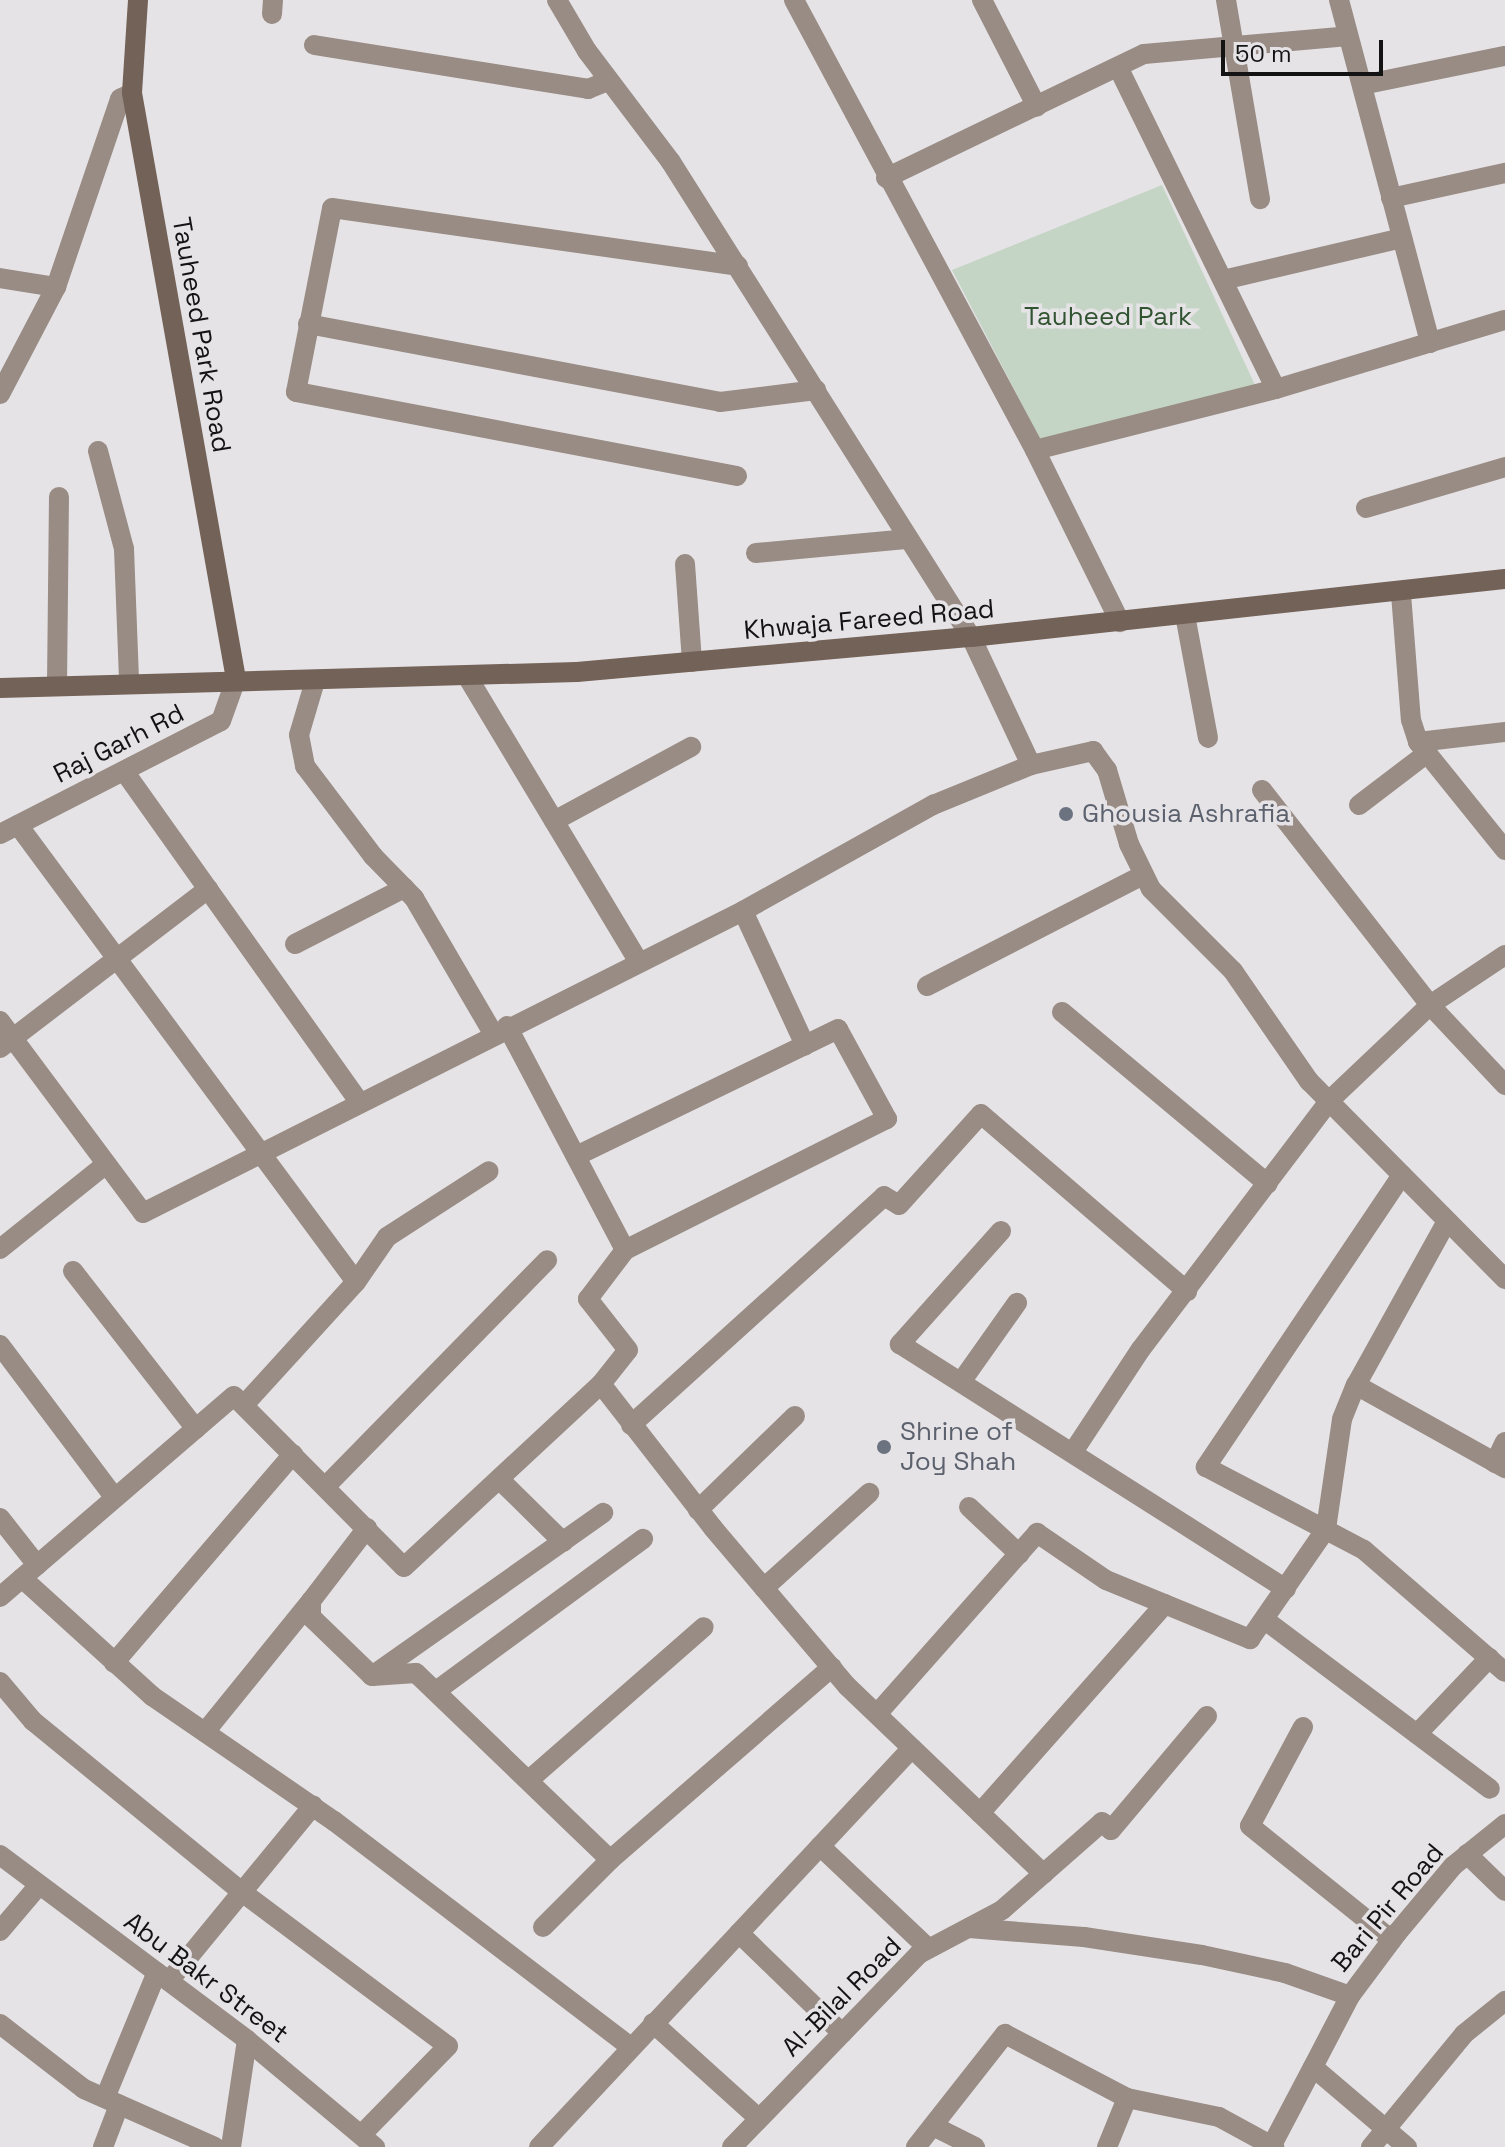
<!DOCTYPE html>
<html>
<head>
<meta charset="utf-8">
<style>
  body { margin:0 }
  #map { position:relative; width:1505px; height:2147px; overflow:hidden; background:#e6e3e7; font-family:"Space Grotesk",sans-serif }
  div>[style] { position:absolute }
  .green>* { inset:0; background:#c5d5c5 }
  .minor>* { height:20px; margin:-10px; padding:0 10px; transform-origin:10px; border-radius:10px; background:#988c84 }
  .tertiary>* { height:20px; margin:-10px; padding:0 10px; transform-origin:10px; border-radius:10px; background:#988c84 }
  .secondary>* { height:20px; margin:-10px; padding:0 10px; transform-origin:10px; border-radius:10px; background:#736257 }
  .dots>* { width:22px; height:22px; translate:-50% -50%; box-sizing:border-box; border:4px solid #e6e3e7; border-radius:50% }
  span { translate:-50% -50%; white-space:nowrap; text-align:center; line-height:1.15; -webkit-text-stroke:7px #e6e3e7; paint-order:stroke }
  .park-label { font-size:26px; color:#305330 }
  .street-label { font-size:26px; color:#141314 }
  .worship-label { font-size:26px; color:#5b616d }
  .left { translate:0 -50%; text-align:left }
  .scale { position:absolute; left:1221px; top:40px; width:162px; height:36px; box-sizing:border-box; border:4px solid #141314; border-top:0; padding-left:10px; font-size:24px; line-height:28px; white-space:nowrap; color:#141314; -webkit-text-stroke:6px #e6e3e7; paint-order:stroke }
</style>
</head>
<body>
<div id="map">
  <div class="green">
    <i style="clip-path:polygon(1162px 185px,1255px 385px,1040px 439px,952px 270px)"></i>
  </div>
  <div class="minor">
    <i style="left:794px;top:0;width:510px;rotate:61.83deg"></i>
    <i style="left:1035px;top:450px;width:192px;rotate:63.7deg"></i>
    <i style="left:982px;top:0;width:120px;rotate:62.8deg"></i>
    <i style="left:1226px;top:0;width:202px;rotate:80.3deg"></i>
    <i style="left:1339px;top:0;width:355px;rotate:75.1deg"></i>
    <i style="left:272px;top:14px;width:14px;rotate:-86deg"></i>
    <i style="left:314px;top:45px;width:278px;rotate:9.1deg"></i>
    <i style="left:588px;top:89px;width:22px;rotate:-22deg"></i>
    <i style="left:1119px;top:69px;width:356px;rotate:63.9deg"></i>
    <i style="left:1362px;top:85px;width:146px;rotate:-11.5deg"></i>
    <i style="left:886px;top:178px;width:286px;rotate:-25.7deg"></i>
    <i style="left:1144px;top:54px;width:205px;rotate:-5deg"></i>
    <i style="left:1391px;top:198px;width:117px;rotate:-12.4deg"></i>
    <i style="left:0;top:278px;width:57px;rotate:9.1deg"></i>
    <i style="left:1223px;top:280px;width:184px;rotate:-13.2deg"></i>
    <i style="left:308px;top:324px;width:419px;rotate:10.7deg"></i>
    <i style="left:720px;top:402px;width:97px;rotate:-7.1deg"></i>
    <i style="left:0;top:394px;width:121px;rotate:-62.4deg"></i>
    <i style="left:56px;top:287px;width:199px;rotate:-71.2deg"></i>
    <i style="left:120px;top:99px;width:13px;rotate:-27deg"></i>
    <i style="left:1035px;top:450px;width:249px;rotate:-14.2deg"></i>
    <i style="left:1276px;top:389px;width:239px;rotate:-16.8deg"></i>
    <i style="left:98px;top:451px;width:101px;rotate:75.1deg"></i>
    <i style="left:124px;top:549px;width:133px;rotate:87.8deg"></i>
    <i style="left:737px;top:476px;width:449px;rotate:-169.2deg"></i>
    <i style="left:296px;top:392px;width:187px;rotate:-78.9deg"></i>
    <i style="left:332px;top:208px;width:410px;rotate:8.1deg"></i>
    <i style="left:1366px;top:508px;width:145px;rotate:-16.4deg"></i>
    <i style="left:756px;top:553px;width:153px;rotate:-5.3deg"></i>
    <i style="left:685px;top:564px;width:98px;rotate:85.9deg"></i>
    <i style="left:1185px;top:615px;width:125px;rotate:79.4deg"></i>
    <i style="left:467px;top:676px;width:334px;rotate:59deg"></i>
    <i style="left:315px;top:681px;width:56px;rotate:106.5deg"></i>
    <i style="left:299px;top:735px;width:32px;rotate:79deg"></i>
    <i style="left:305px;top:766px;width:113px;rotate:52.9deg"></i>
    <i style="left:373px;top:856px;width:59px;rotate:45.7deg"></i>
    <i style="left:414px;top:898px;width:156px;rotate:59.7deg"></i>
    <i style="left:57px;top:686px;width:189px;rotate:-89.4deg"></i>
    <i style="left:1418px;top:742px;width:88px;rotate:-6.6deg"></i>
    <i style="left:1031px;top:765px;width:64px;rotate:-12.7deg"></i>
    <i style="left:1093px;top:751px;width:24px;rotate:54deg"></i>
    <i style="left:1107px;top:770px;width:77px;rotate:73.4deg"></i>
    <i style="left:1129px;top:844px;width:50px;rotate:63.9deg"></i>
    <i style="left:1151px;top:889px;width:116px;rotate:45deg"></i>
    <i style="left:1233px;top:971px;width:134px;rotate:55.4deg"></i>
    <i style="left:1309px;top:1081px;width:279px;rotate:45.3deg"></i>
    <i style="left:124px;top:771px;width:407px;rotate:54.6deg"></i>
    <i style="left:1262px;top:790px;width:273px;rotate:52deg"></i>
    <i style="left:1430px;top:1005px;width:110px;rotate:46.8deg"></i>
    <i style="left:1359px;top:805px;width:84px;rotate:-37.3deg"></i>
    <i style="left:554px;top:821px;width:156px;rotate:-28.4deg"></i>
    <i style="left:18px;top:825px;width:568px;rotate:53.51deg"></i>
    <i style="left:743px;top:911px;width:148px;rotate:65.2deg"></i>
    <i style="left:295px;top:944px;width:123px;rotate:-27.2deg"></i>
    <i style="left:927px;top:986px;width:241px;rotate:-27.2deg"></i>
    <i style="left:1062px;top:1012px;width:268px;rotate:39.9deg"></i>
    <i style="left:0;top:1021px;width:239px;rotate:53.3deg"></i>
    <i style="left:143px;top:1213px;width:672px;rotate:-26.72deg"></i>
    <i style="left:743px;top:911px;width:218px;rotate:-29.2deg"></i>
    <i style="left:933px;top:805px;width:106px;rotate:-22.2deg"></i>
    <i style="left:1031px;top:765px;width:141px;rotate:-115.1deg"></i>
    <i style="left:971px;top:637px;width:562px;rotate:-122.28deg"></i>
    <i style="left:671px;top:162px;width:139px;rotate:-127.1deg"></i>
    <i style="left:587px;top:51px;width:59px;rotate:-120.5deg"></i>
    <i style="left:507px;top:1026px;width:253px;rotate:62.2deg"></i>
    <i style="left:625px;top:1250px;width:293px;rotate:-26.6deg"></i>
    <i style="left:887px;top:1119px;width:102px;rotate:-118.6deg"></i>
    <i style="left:838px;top:1029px;width:291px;rotate:154.1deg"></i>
    <i style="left:0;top:1048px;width:262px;rotate:-37.4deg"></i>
    <i style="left:1402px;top:1175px;width:352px;rotate:123.9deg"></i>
    <i style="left:1206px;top:1467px;width:178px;rotate:27.7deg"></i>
    <i style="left:1364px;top:1550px;width:186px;rotate:40.9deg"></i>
    <i style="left:1447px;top:1221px;width:188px;rotate:119deg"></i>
    <i style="left:1356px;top:1385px;width:171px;rotate:29.1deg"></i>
    <i style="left:1001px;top:1231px;width:152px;rotate:131.8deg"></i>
    <i style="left:900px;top:1344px;width:457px;rotate:32.4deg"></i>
    <i style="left:0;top:1249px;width:136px;rotate:-38.7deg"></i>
    <i style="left:73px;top:1271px;width:200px;rotate:52.1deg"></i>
    <i style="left:0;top:1345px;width:191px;rotate:53.1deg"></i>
    <i style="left:961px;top:1382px;width:97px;rotate:-54.7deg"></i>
    <i style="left:601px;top:1384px;width:182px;rotate:52.1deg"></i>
    <i style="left:713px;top:1528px;width:207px;rotate:49.7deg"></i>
    <i style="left:847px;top:1686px;width:272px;rotate:43.7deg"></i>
    <i style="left:244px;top:1405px;width:166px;rotate:-47.7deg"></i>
    <i style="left:356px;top:1282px;width:55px;rotate:-55.4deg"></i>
    <i style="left:387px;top:1237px;width:121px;rotate:-32.9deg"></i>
    <i style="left:631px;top:1425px;width:341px;rotate:-42.1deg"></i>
    <i style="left:884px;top:1196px;width:17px;rotate:31deg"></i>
    <i style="left:899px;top:1205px;width:122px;rotate:-48deg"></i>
    <i style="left:981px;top:1114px;width:272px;rotate:40.7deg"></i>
    <i style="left:1073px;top:1452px;width:123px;rotate:-56.6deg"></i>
    <i style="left:1141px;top:1349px;width:311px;rotate:-52.8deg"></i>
    <i style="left:1329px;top:1101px;width:139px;rotate:-43.5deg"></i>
    <i style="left:1430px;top:1005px;width:90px;rotate:-33.7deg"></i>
    <i style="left:1495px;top:1463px;width:23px;rotate:-65deg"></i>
    <i style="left:499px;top:1479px;width:90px;rotate:44.5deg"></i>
    <i style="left:326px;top:1486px;width:316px;rotate:-45.6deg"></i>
    <i style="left:969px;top:1507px;width:69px;rotate:43.2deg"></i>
    <i style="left:698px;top:1510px;width:135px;rotate:-44.1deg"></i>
    <i style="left:0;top:1518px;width:60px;rotate:51.8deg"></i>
    <i style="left:367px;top:1528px;width:92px;rotate:127.5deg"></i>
    <i style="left:311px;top:1601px;width:16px;rotate:90deg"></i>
    <i style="left:311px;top:1617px;width:85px;rotate:44deg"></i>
    <i style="left:372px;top:1676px;width:44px;rotate:-3.9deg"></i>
    <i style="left:416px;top:1673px;width:269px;rotate:43.9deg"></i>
    <i style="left:22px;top:1578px;width:176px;rotate:42.2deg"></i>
    <i style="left:152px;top:1696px;width:221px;rotate:34.5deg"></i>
    <i style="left:334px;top:1821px;width:373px;rotate:37.3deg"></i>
    <i style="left:764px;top:1588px;width:142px;rotate:-42.1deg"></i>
    <i style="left:0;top:1597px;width:308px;rotate:-40.7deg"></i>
    <i style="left:234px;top:1396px;width:241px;rotate:45.2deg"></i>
    <i style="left:404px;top:1567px;width:269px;rotate:-42.9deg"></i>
    <i style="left:601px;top:1384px;width:43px;rotate:-51.5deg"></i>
    <i style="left:628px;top:1350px;width:65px;rotate:-128.1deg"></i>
    <i style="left:588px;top:1299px;width:61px;rotate:-52.9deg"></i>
    <i style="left:1265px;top:1620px;width:281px;rotate:36.9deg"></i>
    <i style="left:114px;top:1663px;width:275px;rotate:-49.4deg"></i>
    <i style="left:372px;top:1676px;width:283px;rotate:-35.2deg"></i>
    <i style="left:0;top:1682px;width:51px;rotate:49.8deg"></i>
    <i style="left:33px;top:1721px;width:270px;rotate:39.3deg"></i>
    <i style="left:242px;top:1892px;width:257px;rotate:36.8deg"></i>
    <i style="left:448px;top:2046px;width:124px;rotate:134.3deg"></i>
    <i style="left:436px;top:1691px;width:257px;rotate:-36.3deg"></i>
    <i style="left:877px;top:1714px;width:242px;rotate:-48.5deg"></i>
    <i style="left:1037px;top:1533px;width:83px;rotate:34.3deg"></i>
    <i style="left:1106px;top:1580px;width:156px;rotate:22.3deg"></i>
    <i style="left:1250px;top:1639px;width:134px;rotate:-55.4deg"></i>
    <i style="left:1326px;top:1529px;width:111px;rotate:-81.7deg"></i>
    <i style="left:1342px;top:1419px;width:37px;rotate:-68deg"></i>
    <i style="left:1303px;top:1727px;width:112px;rotate:118.2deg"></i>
    <i style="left:1250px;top:1826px;width:182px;rotate:38.8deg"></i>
    <i style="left:205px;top:1732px;width:169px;rotate:-51deg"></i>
    <i style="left:1417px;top:1734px;width:105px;rotate:-46.5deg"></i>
    <i style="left:529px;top:1780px;width:232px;rotate:-41.2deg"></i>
    <i style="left:980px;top:1813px;width:279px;rotate:-48.5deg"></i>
    <i style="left:820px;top:1846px;width:149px;rotate:43.4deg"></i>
    <i style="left:1467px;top:1854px;width:53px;rotate:44.2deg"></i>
    <i style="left:0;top:1855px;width:309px;rotate:36.8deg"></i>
    <i style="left:247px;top:2040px;width:167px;rotate:39.9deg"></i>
    <i style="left:543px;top:1927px;width:95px;rotate:-45deg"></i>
    <i style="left:610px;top:1860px;width:294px;rotate:-41deg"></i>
    <i style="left:969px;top:1928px;width:115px;rotate:4.5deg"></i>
    <i style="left:1084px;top:1937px;width:119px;rotate:8.7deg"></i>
    <i style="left:1202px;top:1955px;width:85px;rotate:12.2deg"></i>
    <i style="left:1285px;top:1973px;width:69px;rotate:19.5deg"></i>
    <i style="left:0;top:1931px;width:60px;rotate:-49.7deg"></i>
    <i style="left:739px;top:1933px;width:144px;rotate:44.2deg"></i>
    <i style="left:169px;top:1981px;width:227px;rotate:-50.6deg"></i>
    <i style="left:653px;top:2023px;width:142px;rotate:42.1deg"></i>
    <i style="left:0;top:2024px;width:106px;rotate:37.7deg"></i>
    <i style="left:84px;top:2089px;width:143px;rotate:23.9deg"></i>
    <i style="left:105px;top:2098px;width:136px;rotate:-67.6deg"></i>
    <i style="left:933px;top:2126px;width:47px;rotate:26.6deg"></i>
    <i style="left:1272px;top:2145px;width:88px;rotate:-62.3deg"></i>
    <i style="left:103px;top:2147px;width:45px;rotate:-69.1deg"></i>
    <i style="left:231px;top:2147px;width:108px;rotate:-81.5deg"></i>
    <i style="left:539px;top:2147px;width:546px;rotate:-46.93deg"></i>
    <i style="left:732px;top:2147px;width:269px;rotate:-45.9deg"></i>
    <i style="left:919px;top:1954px;width:94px;rotate:-27.9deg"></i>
    <i style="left:1002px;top:1910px;width:133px;rotate:-41.3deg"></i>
    <i style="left:1102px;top:1822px;width:12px;rotate:42deg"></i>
    <i style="left:1111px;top:1830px;width:149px;rotate:-49.9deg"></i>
    <i style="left:916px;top:2147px;width:144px;rotate:-51.8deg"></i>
    <i style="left:1005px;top:2034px;width:138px;rotate:27.7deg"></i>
    <i style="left:1127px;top:2098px;width:94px;rotate:11.7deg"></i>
    <i style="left:1219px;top:2117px;width:63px;rotate:28.6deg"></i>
    <i style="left:1107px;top:2147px;width:53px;rotate:-67.8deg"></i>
    <i style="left:1371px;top:2147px;width:146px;rotate:-50.5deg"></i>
    <i style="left:1464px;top:2034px;width:53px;rotate:-38.8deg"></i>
    <i style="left:1407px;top:2147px;width:123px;rotate:-139.6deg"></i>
    <i style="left:1313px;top:2067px;width:80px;rotate:-62.5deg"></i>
    <i style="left:1350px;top:1996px;width:79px;rotate:-53.3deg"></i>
    <i style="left:1397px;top:1933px;width:87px;rotate:-50.1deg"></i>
    <i style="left:1453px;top:1866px;width:67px;rotate:-38.9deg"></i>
  </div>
  <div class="tertiary">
    <i style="left:1401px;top:594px;width:126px;rotate:85.5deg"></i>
    <i style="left:1411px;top:720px;width:23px;rotate:72deg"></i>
    <i style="left:1418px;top:742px;width:139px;rotate:51.1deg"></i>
    <i style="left:0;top:834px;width:248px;rotate:-27.1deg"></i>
    <i style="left:221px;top:721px;width:45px;rotate:-70.3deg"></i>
  </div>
  <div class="secondary">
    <i style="left:138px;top:0;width:93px;rotate:93.7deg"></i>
    <i style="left:132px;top:93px;width:595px;rotate:79.94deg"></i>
    <i style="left:0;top:688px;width:577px;rotate:-1.59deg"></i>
    <i style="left:577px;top:672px;width:396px;rotate:-5.1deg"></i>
    <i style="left:971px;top:637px;width:537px;rotate:-6.2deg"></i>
  </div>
  <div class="dots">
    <i style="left:1066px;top:814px;background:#6b7280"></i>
    <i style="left:884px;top:1447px;background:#6b7280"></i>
  </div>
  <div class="park-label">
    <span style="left:1108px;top:317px">Tauheed Park</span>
  </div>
  <div class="street-label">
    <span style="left:201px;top:335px;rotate:80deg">Tauheed Park Road</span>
    <span style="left:869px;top:620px;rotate:-5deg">Khwaja Fareed Road</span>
    <span style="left:119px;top:744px;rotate:-27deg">Raj Garh Rd</span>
    <span style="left:1388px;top:1908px;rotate:-50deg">Bari Pir Road</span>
    <span style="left:206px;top:1978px;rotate:37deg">Abu Bakr Street</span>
    <span style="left:842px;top:1997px;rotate:-45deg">Al-Bilal Road</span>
  </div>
  <div class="worship-label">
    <span class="left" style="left:1082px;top:814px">Ghousia Ashrafia</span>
    <span class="left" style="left:900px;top:1447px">Shrine of<br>Joy Shah</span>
  </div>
  <div class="scale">50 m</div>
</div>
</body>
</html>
